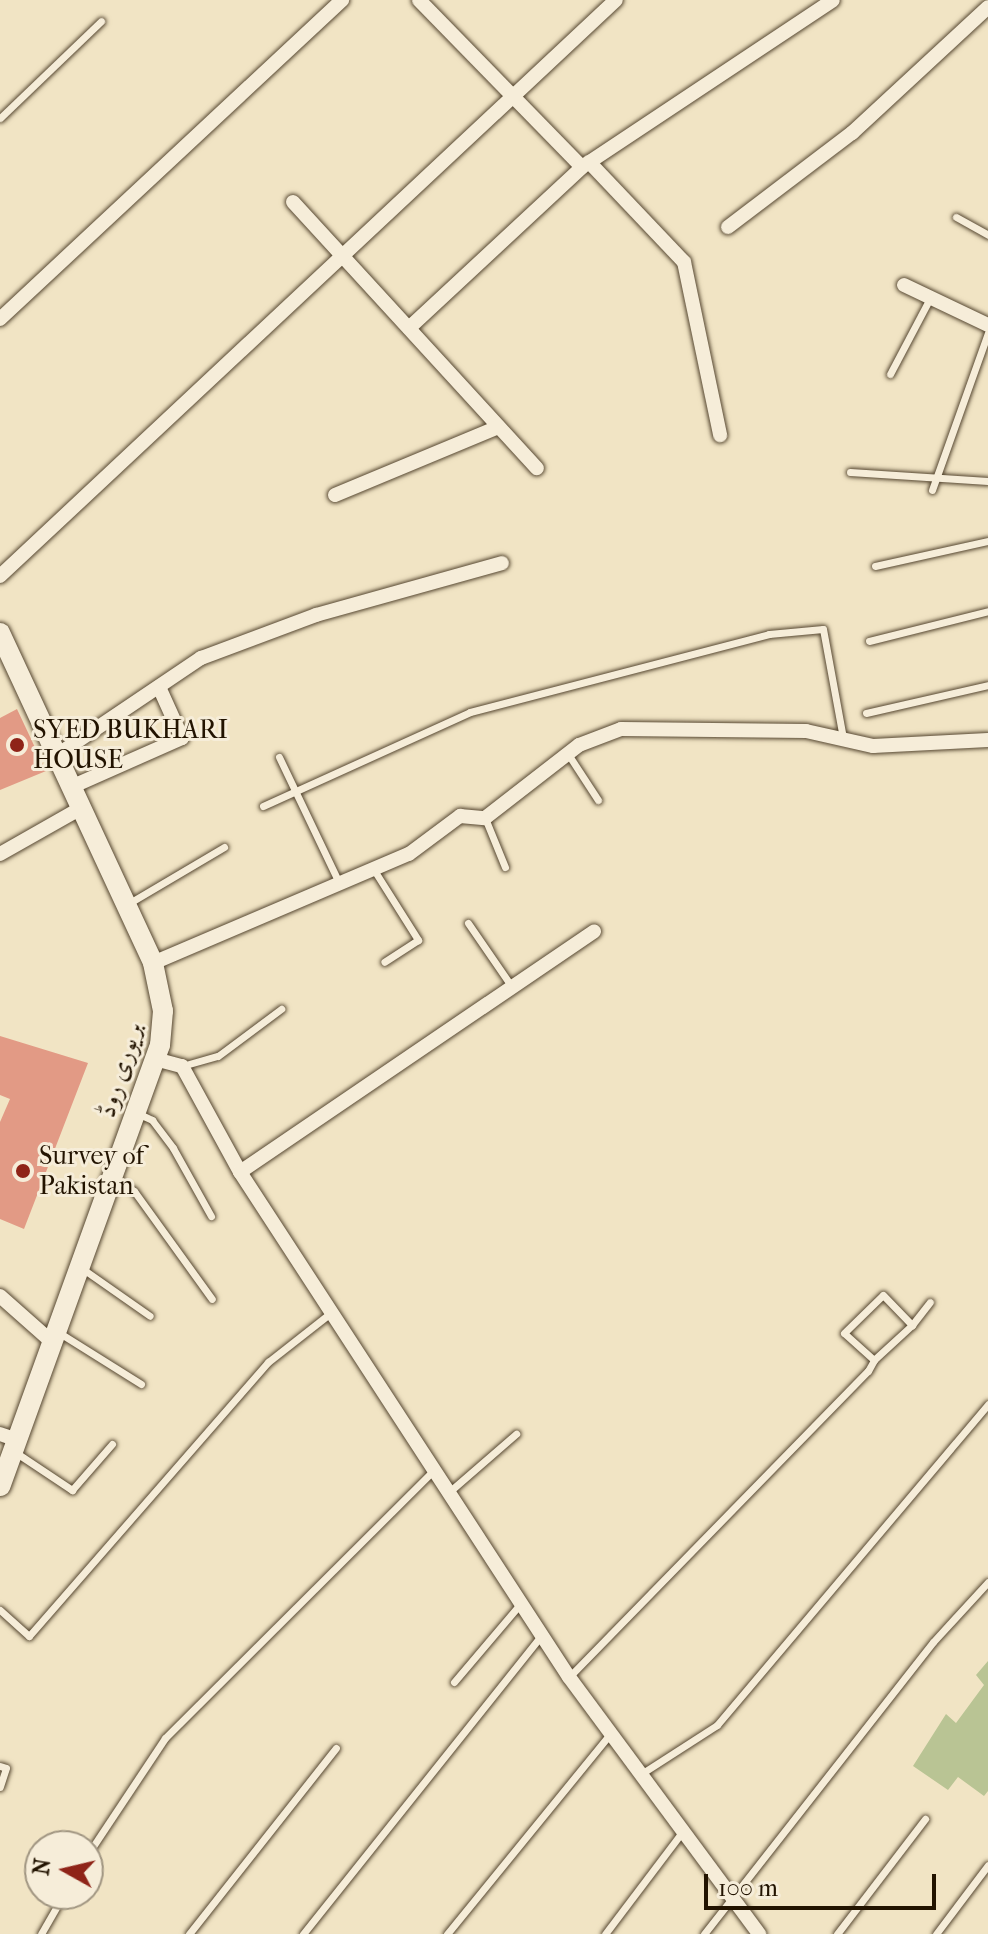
<!DOCTYPE html>
<html>
<head>
<meta charset="utf-8">
<style>
  body { margin:0 }
  #map { position:relative; width:988px; height:1934px; overflow:hidden; background:#f1e4c4; font-family:"IM FELL French Canon",Amiri,serif }
  div>[style] { position:absolute }
  .green>* { inset:0; background:#b9c494 }
  .building>* { inset:0; background:#e29a85 }
  .roads { filter:drop-shadow(0 0 2px #564731) drop-shadow(0 0 2px #564731) }
  .lane>* { height:7px; margin:-3.5px; padding:0 3.5px; transform-origin:3.5px; border-radius:3.5px; background:#f6edd9 }
  .street>* { height:14px; margin:-7px; padding:0 7px; transform-origin:7px; border-radius:7px; background:#f6edd9 }
  .secondary>* { height:20px; margin:-10px; padding:0 10px; transform-origin:10px; border-radius:10px; background:#f6edd9 }
  .dots>* { width:22px; height:22px; translate:-50% -50%; box-sizing:border-box; border:4px solid #f6edd9; border-radius:50% }
  span { translate:-50% -50%; white-space:nowrap; text-align:center; line-height:1.15; -webkit-text-stroke:6px #f6edd9; paint-order:stroke }
  .poi-label { font-size:26px; color:#221300 }
  .left { translate:0 -50%; text-align:left }
  .street-label { font-size:26px; color:#221300 }
  .north { position:absolute; left:24px; top:1830px; width:80px; height:80px; box-sizing:border-box; background:#f6edd9; border:2px solid #a19682; border-radius:50%; rotate:278deg; font-size:22px; font-weight:700; line-height:32px; text-align:center; color:#221300 }
  .north::after { content:''; display:block; margin:auto; width:28px; height:36px; background:#8f2418; clip-path:polygon(50% 0,100% 100%,50% 72%,0 100%) }
  .scale { position:absolute; left:704px; top:1874px; width:232px; height:36px; box-sizing:border-box; border:4px solid #221300; border-top:0; padding-left:10px; font-size:24px; line-height:28px; white-space:nowrap; color:#221300; -webkit-text-stroke:6px #f6edd9; paint-order:stroke }
</style>
</head>
<body>
<div id="map">
  <div class="green">
    <i style="clip-path:polygon(988px 1661px,988px 1791px,984px 1796px,958px 1777px,948px 1790px,913px 1766px,946px 1714px,956px 1723px,984px 1685px,976px 1675px)"></i>
  </div>
  <div class="building">
    <i style="clip-path:polygon(17px 709px,46px 771px,0 790px,0 718px)"></i>
    <i style="clip-path:polygon(0 1036px,88px 1063px,24px 1229px,0 1219px,0 1122px,10px 1099px,0 1095px)"></i>
  </div>
  <div class="roads">
    <div class="lane">
      <i style="left:0;top:118px;width:140px;rotate:-43.8deg"></i>
      <i style="left:956px;top:217px;width:37px;rotate:29deg"></i>
      <i style="left:890px;top:374px;width:86px;rotate:-62.2deg"></i>
      <i style="left:850px;top:472px;width:138px;rotate:3.7deg"></i>
      <i style="left:932px;top:490px;width:167px;rotate:-70.4deg"></i>
      <i style="left:875px;top:566px;width:116px;rotate:-12.5deg"></i>
      <i style="left:869px;top:641px;width:123px;rotate:-14.1deg"></i>
      <i style="left:866px;top:713px;width:125px;rotate:-12.9deg"></i>
      <i style="left:568px;top:754px;width:55px;rotate:56.9deg"></i>
      <i style="left:279px;top:757px;width:140px;rotate:64.5deg"></i>
      <i style="left:263px;top:806px;width:227px;rotate:-24.4deg"></i>
      <i style="left:470px;top:712px;width:309px;rotate:-14.6deg"></i>
      <i style="left:769px;top:634px;width:54px;rotate:-5.3deg"></i>
      <i style="left:823px;top:629px;width:111px;rotate:79.6deg"></i>
      <i style="left:485px;top:818px;width:53px;rotate:67.8deg"></i>
      <i style="left:374px;top:870px;width:83px;rotate:57.8deg"></i>
      <i style="left:418px;top:940px;width:40px;rotate:147.1deg"></i>
      <i style="left:126px;top:905px;width:114px;rotate:-30.6deg"></i>
      <i style="left:468px;top:923px;width:78px;rotate:55.5deg"></i>
      <i style="left:182px;top:1066px;width:37px;rotate:-16deg"></i>
      <i style="left:218px;top:1056px;width:79px;rotate:-36.7deg"></i>
      <i style="left:137px;top:1113px;width:17px;rotate:25deg"></i>
      <i style="left:152px;top:1120px;width:35px;rotate:53deg"></i>
      <i style="left:173px;top:1148px;width:78px;rotate:60.8deg"></i>
      <i style="left:114px;top:1178px;width:24px;rotate:33deg"></i>
      <i style="left:134px;top:1191px;width:133px;rotate:54.2deg"></i>
      <i style="left:80px;top:1267px;width:85px;rotate:35deg"></i>
      <i style="left:912px;top:1325px;width:29px;rotate:-52deg"></i>
      <i style="left:58px;top:1332px;width:98px;rotate:32.1deg"></i>
      <i style="left:15px;top:1452px;width:69px;rotate:33.7deg"></i>
      <i style="left:72px;top:1490px;width:61px;rotate:-49deg"></i>
      <i style="left:449px;top:1492px;width:89px;rotate:-40.9deg"></i>
      <i style="left:0;top:1610px;width:39px;rotate:42deg"></i>
      <i style="left:29px;top:1636px;width:364px;rotate:-48.9deg"></i>
      <i style="left:268px;top:1362px;width:83px;rotate:-38.1deg"></i>
      <i style="left:569px;top:1677px;width:428px;rotate:-45.7deg"></i>
      <i style="left:868px;top:1371px;width:13px;rotate:-61deg"></i>
      <i style="left:874px;top:1360px;width:40px;rotate:-138deg"></i>
      <i style="left:844px;top:1333px;width:54px;rotate:-44.3deg"></i>
      <i style="left:883px;top:1295px;width:42px;rotate:46deg"></i>
      <i style="left:912px;top:1325px;width:52px;rotate:137.4deg"></i>
      <i style="left:454px;top:1682px;width:104px;rotate:-49.7deg"></i>
      <i style="left:0;top:1766px;width:6px;rotate:18deg"></i>
      <i style="left:6px;top:1768px;width:20px;rotate:108deg"></i>
      <i style="left:641px;top:1774px;width:90px;rotate:-32.8deg"></i>
      <i style="left:717px;top:1725px;width:420px;rotate:-49.8deg"></i>
      <i style="left:88px;top:1854px;width:139px;rotate:-56.4deg"></i>
      <i style="left:165px;top:1738px;width:380px;rotate:-44.9deg"></i>
      <i style="left:41px;top:1934px;width:46px;rotate:-60.1deg"></i>
      <i style="left:189px;top:1934px;width:237px;rotate:-51.7deg"></i>
      <i style="left:303px;top:1934px;width:381px;rotate:-51.4deg"></i>
      <i style="left:447px;top:1934px;width:258px;rotate:-50.8deg"></i>
      <i style="left:605px;top:1934px;width:129px;rotate:-52.9deg"></i>
      <i style="left:704px;top:1934px;width:371px;rotate:-51.9deg"></i>
      <i style="left:933px;top:1642px;width:81px;rotate:-47.5deg"></i>
      <i style="left:837px;top:1934px;width:145px;rotate:-52.6deg"></i>
      <i style="left:936px;top:1934px;width:86px;rotate:-53deg"></i>
    </div>
    <div class="street">
      <i style="left:419px;top:0;width:233px;rotate:45.7deg"></i>
      <i style="left:589px;top:162px;width:138px;rotate:46.5deg"></i>
      <i style="left:684px;top:262px;width:177px;rotate:78.2deg"></i>
      <i style="left:293px;top:202px;width:361px;rotate:47.5deg"></i>
      <i style="left:728px;top:227px;width:156px;rotate:-37.2deg"></i>
      <i style="left:852px;top:133px;width:185px;rotate:-42.8deg"></i>
      <i style="left:904px;top:285px;width:93px;rotate:25.5deg"></i>
      <i style="left:0;top:319px;width:468px;rotate:-43deg"></i>
      <i style="left:409px;top:328px;width:236px;rotate:-42.9deg"></i>
      <i style="left:582px;top:167px;width:301px;rotate:-33.6deg"></i>
      <i style="left:335px;top:495px;width:177px;rotate:-22.6deg"></i>
      <i style="left:0;top:576px;width:843px;rotate:-43.08deg"></i>
      <i style="left:57px;top:755px;width:174px;rotate:-34deg"></i>
      <i style="left:201px;top:658px;width:123px;rotate:-20.5deg"></i>
      <i style="left:316px;top:615px;width:193px;rotate:-15.6deg"></i>
      <i style="left:71px;top:787px;width:121px;rotate:-23.8deg"></i>
      <i style="left:182px;top:738px;width:56px;rotate:-114.3deg"></i>
      <i style="left:0;top:854px;width:93px;rotate:-29.6deg"></i>
      <i style="left:153px;top:963px;width:278px;rotate:-23.1deg"></i>
      <i style="left:409px;top:854px;width:64px;rotate:-36.7deg"></i>
      <i style="left:460px;top:816px;width:25px;rotate:5deg"></i>
      <i style="left:485px;top:818px;width:119px;rotate:-37.8deg"></i>
      <i style="left:579px;top:745px;width:45px;rotate:-20.9deg"></i>
      <i style="left:621px;top:729px;width:185px;rotate:0.6deg"></i>
      <i style="left:806px;top:731px;width:69px;rotate:12.6deg"></i>
      <i style="left:873px;top:746px;width:115px;rotate:-3deg"></i>
      <i style="left:155px;top:1059px;width:28px;rotate:15deg"></i>
      <i style="left:182px;top:1066px;width:121px;rotate:61.3deg"></i>
      <i style="left:240px;top:1172px;width:603px;rotate:56.92deg"></i>
      <i style="left:569px;top:1677px;width:320px;rotate:53.5deg"></i>
      <i style="left:240px;top:1172px;width:428px;rotate:-34.2deg"></i>
      <i style="left:0;top:1296px;width:69px;rotate:41.5deg"></i>
      <i style="left:0;top:1434px;width:18px;rotate:19deg"></i>
    </div>
    <div class="secondary">
      <i style="left:0;top:633px;width:364px;rotate:65.1deg"></i>
      <i style="left:153px;top:963px;width:49px;rotate:78.2deg"></i>
      <i style="left:163px;top:1011px;width:34px;rotate:95deg"></i>
      <i style="left:160px;top:1045px;width:469px;rotate:109.9deg"></i>
    </div>
  </div>
  <div class="dots">
    <i style="left:17px;top:745px;background:#8f2418"></i>
    <i style="left:23px;top:1171px;background:#8f2418"></i>
  </div>
  <div class="poi-label">
    <span class="left" style="left:33px;top:745px">SYED BUKHARI<br>HOUSE</span>
    <span class="left" style="left:39px;top:1171px">Survey of<br>Pakistan</span>
  </div>
  <div class="street-label">
    <span style="left:120px;top:1070px;rotate:-73deg">بریوری روڈ</span>
  </div>
  <div class="north">N</div>
  <div class="scale">100 m</div>
</div>
</body>
</html>
